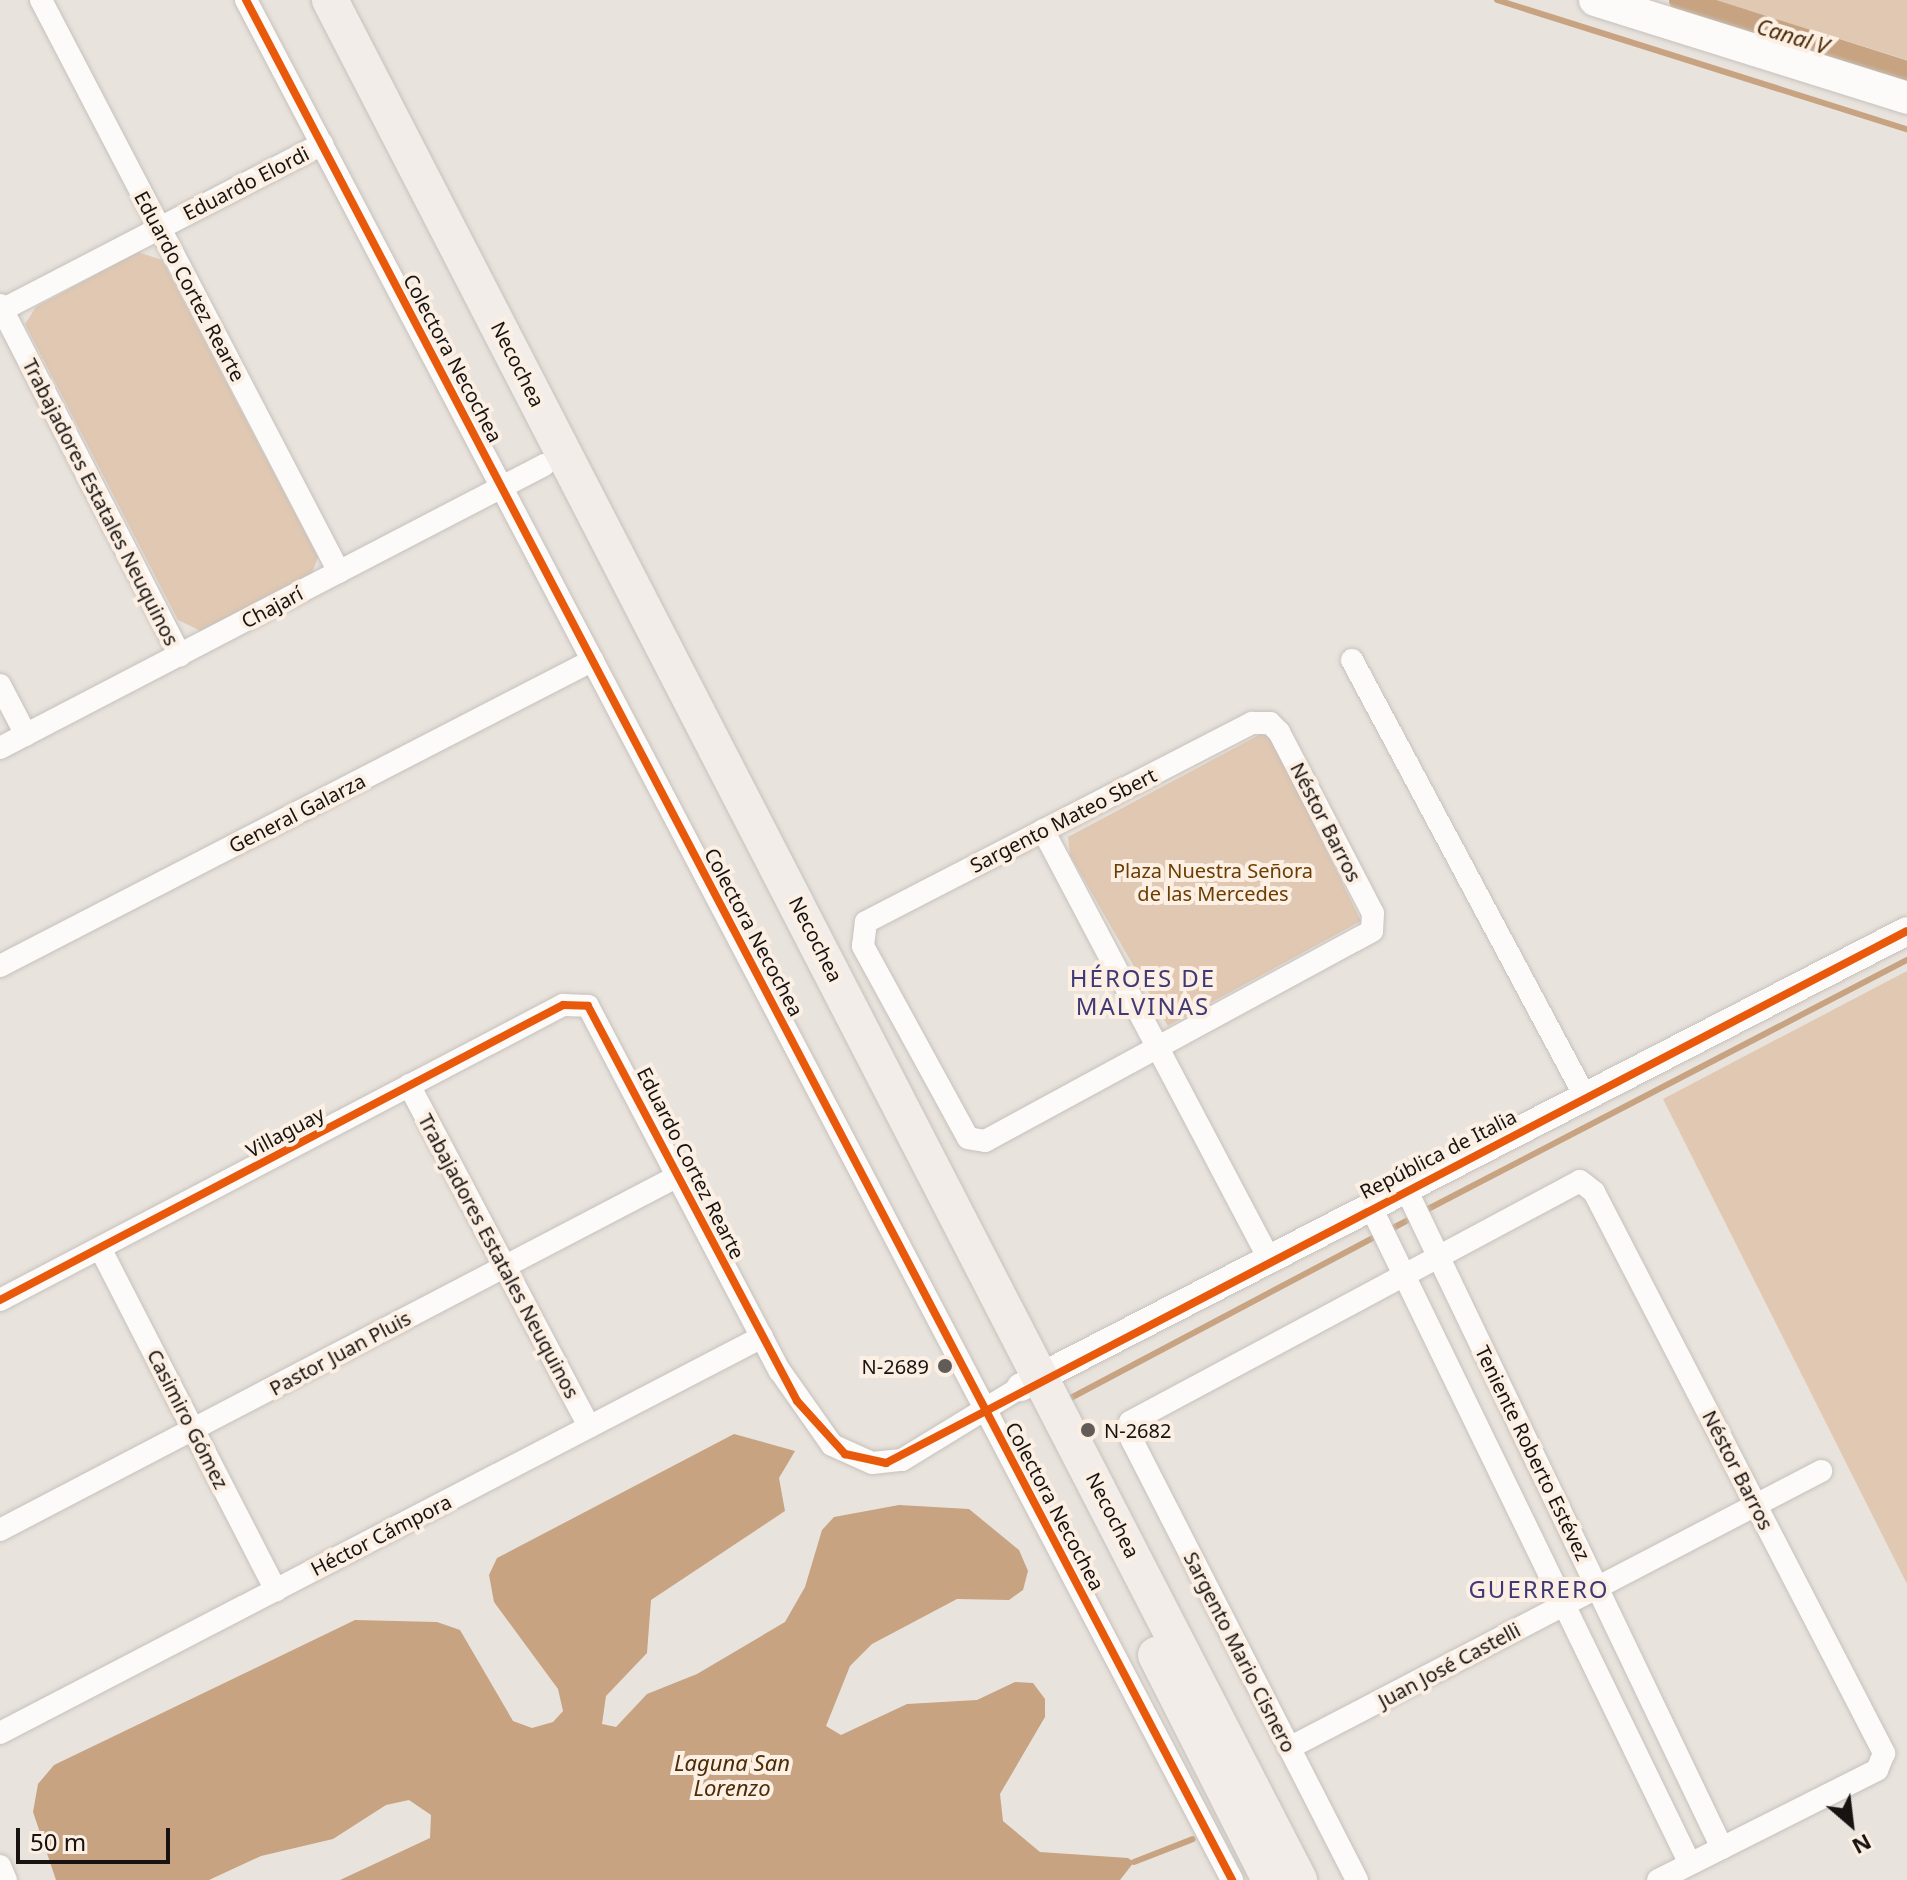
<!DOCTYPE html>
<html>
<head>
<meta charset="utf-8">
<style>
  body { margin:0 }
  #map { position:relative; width:1907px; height:1880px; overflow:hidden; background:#e9e3dd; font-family:"Noto Sans",sans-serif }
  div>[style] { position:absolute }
  .green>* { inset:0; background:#e1c8b2 }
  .water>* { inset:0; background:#c7a381 }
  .stream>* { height:6px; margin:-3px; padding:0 3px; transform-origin:3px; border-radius:3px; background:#c7a381 }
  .canal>* { height:22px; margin:-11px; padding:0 11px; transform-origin:11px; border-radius:11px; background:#c7a381 }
  .roads { filter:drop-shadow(0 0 2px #c6c1bc) drop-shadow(0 0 2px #c6c1bc) }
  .minor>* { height:22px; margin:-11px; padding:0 11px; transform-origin:11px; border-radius:11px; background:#fcfbfa }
  .tertiary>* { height:28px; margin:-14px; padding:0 14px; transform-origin:14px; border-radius:14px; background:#fcfbfa }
  .secondary>* { height:32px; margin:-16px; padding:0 16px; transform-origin:16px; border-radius:16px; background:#fcfbfa }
  .primary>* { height:36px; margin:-18px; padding:0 18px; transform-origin:18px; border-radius:18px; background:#f2ede9 }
  .cycleway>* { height:8px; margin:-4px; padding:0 4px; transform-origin:4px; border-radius:4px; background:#e8590c }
  .dots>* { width:22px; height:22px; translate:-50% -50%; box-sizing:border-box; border:4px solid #fcefe4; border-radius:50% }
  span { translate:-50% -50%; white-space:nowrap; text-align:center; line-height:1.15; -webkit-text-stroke:8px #fcefe4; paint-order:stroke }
  .street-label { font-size:20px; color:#181310 }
  .park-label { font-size:20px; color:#6c3c01 }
  .poi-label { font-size:20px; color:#181310 }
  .right { translate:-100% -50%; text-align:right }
  .left { translate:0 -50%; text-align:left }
  .water-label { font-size:22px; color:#4d2b06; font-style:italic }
  .quarter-label { font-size:24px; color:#3f3976; letter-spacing:2px }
  .north { position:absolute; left:1811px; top:1784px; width:80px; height:80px; -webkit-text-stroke:6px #fcefe4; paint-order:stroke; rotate:152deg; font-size:22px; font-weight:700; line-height:32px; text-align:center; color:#181310 }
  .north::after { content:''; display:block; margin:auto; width:28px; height:36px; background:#181310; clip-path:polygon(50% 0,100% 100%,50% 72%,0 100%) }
  .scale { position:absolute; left:16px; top:1828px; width:154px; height:36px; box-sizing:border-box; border:4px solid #181310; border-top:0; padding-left:10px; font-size:24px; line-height:28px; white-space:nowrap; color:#181310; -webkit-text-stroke:6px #fcefe4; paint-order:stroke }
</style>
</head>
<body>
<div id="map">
  <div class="green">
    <i style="clip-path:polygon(1716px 0,1907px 0,1907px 60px)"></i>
    <i style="clip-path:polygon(138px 252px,162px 260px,318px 557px,312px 573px,201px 631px,178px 620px,25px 324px,36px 307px)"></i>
    <i style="clip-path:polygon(1261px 734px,1272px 739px,1361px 921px,1168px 1026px,1070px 855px,1068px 837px)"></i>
    <i style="clip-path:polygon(1907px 971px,1907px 1584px,1663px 1099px)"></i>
  </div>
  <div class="water">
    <i style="clip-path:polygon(734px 1434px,795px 1451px,779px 1478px,785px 1511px,651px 1600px,647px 1653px,606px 1696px,602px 1724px,616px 1727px,647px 1694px,697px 1674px,785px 1622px,805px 1587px,822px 1530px,834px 1517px,899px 1505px,969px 1509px,1019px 1550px,1028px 1571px,1023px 1590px,1009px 1600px,957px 1599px,872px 1644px,850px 1666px,826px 1726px,841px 1735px,907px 1704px,977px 1700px,1015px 1682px,1033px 1683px,1045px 1699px,1045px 1717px,1000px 1794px,1003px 1821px,1040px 1852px,1128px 1858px,1134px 1862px,1120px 1880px,340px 1880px,430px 1838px,431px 1815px,409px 1800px,386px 1805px,333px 1839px,261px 1856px,209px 1880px,56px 1880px,33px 1812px,38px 1784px,54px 1765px,355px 1620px,437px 1622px,460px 1630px,513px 1721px,532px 1728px,553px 1722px,563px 1711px,558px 1689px,494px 1602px,489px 1575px,497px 1558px)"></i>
  </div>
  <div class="stream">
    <i style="left:1497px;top:0;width:430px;rotate:17.5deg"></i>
    <i style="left:1428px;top:1209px;width:540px;rotate:-27.47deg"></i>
    <i style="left:1393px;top:1228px;width:19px;rotate:-28deg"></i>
    <i style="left:1065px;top:1401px;width:348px;rotate:-27.9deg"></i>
    <i style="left:1134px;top:1862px;width:63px;rotate:-21.3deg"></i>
  </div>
  <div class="canal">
    <i style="left:1680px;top:0;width:238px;rotate:17.6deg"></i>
  </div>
  <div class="roads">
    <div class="minor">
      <i style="left:41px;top:0;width:645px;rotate:62.48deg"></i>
      <i style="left:246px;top:0;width:2123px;rotate:62.32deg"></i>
      <i style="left:0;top:305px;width:394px;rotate:62.8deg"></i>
      <i style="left:0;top:311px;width:363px;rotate:-27.4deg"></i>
      <i style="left:1352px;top:660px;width:495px;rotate:61.9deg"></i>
      <i style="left:0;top:685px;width:56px;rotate:62.5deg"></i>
      <i style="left:1252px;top:723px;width:18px"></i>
      <i style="left:1270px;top:723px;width:13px;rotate:45deg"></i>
      <i style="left:1279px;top:732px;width:204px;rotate:62.6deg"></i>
      <i style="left:1373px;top:913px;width:18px;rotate:93deg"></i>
      <i style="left:1372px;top:931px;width:440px;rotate:151.5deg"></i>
      <i style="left:985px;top:1141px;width:17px;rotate:-170deg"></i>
      <i style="left:968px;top:1138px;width:219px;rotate:-118.7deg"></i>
      <i style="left:863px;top:946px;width:24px;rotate:-83deg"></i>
      <i style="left:866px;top:922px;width:434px;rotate:-27.3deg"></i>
      <i style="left:0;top:748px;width:613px;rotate:-27.48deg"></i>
      <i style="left:1043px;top:830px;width:485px;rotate:62.2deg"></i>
      <i style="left:0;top:966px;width:667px;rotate:-27.29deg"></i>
      <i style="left:409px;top:1085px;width:386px;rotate:62.2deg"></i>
      <i style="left:1406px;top:1189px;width:731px;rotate:64.38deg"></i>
      <i style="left:1371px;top:1207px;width:730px;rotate:64.1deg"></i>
      <i style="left:100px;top:1248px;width:385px;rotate:62.8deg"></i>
      <i style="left:0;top:1300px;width:636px;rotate:-27.65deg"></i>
      <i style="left:563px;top:1005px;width:25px;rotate:2deg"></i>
      <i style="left:588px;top:1006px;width:412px;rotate:62.3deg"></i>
      <i style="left:780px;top:1371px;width:90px;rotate:54.9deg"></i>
      <i style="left:832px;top:1445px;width:44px;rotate:24.2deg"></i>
      <i style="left:872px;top:1463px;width:30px;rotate:-6deg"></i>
      <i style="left:902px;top:1460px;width:140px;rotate:-31.5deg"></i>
      <i style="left:0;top:1530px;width:767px;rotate:-27.57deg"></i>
      <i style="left:0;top:1733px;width:859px;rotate:-27.46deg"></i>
      <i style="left:1289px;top:1748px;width:600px;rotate:-27.5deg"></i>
      <i style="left:0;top:1866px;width:15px;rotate:67deg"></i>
      <i style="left:1357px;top:1880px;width:494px;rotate:-117.1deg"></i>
      <i style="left:1132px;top:1440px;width:18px;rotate:-96deg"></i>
      <i style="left:1130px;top:1422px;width:510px;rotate:-28.17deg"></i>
      <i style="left:1580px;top:1181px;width:18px;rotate:38deg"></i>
      <i style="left:1594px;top:1192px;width:632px;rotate:62.66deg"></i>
      <i style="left:1884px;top:1753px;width:18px;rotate:112deg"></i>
      <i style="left:1877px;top:1770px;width:245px;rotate:153.3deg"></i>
    </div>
    <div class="tertiary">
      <i style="left:1021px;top:1387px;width:996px;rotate:-27.23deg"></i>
    </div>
    <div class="secondary">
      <i style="left:1595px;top:0;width:327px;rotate:17.4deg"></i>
    </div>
    <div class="primary">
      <i style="left:330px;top:0;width:2115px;rotate:62.73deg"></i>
      <i style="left:1156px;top:1655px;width:252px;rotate:63.1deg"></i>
    </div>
  </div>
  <div class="cycleway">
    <i style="left:246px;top:0;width:2123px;rotate:62.32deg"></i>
    <i style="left:0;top:1300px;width:636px;rotate:-27.65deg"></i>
    <i style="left:563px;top:1005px;width:25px;rotate:2deg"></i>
    <i style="left:588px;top:1006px;width:447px;rotate:62.1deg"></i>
    <i style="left:797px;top:1401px;width:72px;rotate:47.8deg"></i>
    <i style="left:845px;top:1454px;width:42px;rotate:12.4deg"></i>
    <i style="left:886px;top:1463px;width:1151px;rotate:-27.52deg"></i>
  </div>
  <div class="dots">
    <i style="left:945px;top:1366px;background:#615c58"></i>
    <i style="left:1088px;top:1430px;background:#615c58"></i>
  </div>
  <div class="street-label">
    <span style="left:246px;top:183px;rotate:-27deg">Eduardo Elordi</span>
    <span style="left:190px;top:286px;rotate:62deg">Eduardo Cortez Rearte</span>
    <span style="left:453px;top:358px;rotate:62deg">Colectora Necochea</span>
    <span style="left:518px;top:364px;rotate:63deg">Necochea</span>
    <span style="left:101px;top:502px;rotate:63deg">Trabajadores Estatales Neuquinos</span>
    <span style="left:272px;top:607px;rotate:-28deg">Chajarí</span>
    <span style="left:297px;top:813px;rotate:-27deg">General Galarza</span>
    <span style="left:1063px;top:820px;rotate:-27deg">Sargento Mateo Sbert</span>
    <span style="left:1326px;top:822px;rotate:63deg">Néstor Barros</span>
    <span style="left:754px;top:932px;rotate:62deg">Colectora Necochea</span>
    <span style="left:816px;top:939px;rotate:63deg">Necochea</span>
    <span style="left:285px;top:1132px;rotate:-28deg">Villaguay</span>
    <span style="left:1438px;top:1154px;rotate:-27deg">República de Italia</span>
    <span style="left:691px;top:1163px;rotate:63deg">Eduardo Cortez Rearte</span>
    <span style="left:499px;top:1256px;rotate:62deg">Trabajadores Estatales Neuquinos</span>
    <span style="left:340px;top:1353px;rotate:-28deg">Pastor Juan Pluis</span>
    <span style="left:188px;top:1419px;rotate:63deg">Casimiro Gómez</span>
    <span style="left:1533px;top:1453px;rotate:64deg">Teniente Roberto Estévez</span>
    <span style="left:1738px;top:1470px;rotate:63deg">Néstor Barros</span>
    <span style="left:1055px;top:1506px;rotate:62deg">Colectora Necochea</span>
    <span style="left:1113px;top:1515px;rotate:63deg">Necochea</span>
    <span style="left:381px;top:1535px;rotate:-27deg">Héctor Cámpora</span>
    <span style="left:1240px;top:1652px;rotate:63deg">Sargento Mario Cisnero</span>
    <span style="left:1449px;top:1665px;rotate:-28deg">Juan José Castelli</span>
  </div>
  <div class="park-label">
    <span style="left:1213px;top:882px">Plaza Nuestra Señora<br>de las Mercedes</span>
  </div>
  <div class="poi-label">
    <span class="right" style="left:929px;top:1366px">N-2689</span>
    <span class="left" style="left:1104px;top:1430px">N-2682</span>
  </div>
  <div class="water-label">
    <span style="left:1793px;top:36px;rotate:17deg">Canal V</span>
    <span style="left:732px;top:1775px">Laguna San<br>Lorenzo</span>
  </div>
  <div class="quarter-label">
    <span style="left:1143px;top:992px">HÉROES DE<br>MALVINAS</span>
    <span style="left:1539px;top:1589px">GUERRERO</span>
  </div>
  <div class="north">N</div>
  <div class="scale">50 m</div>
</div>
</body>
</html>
